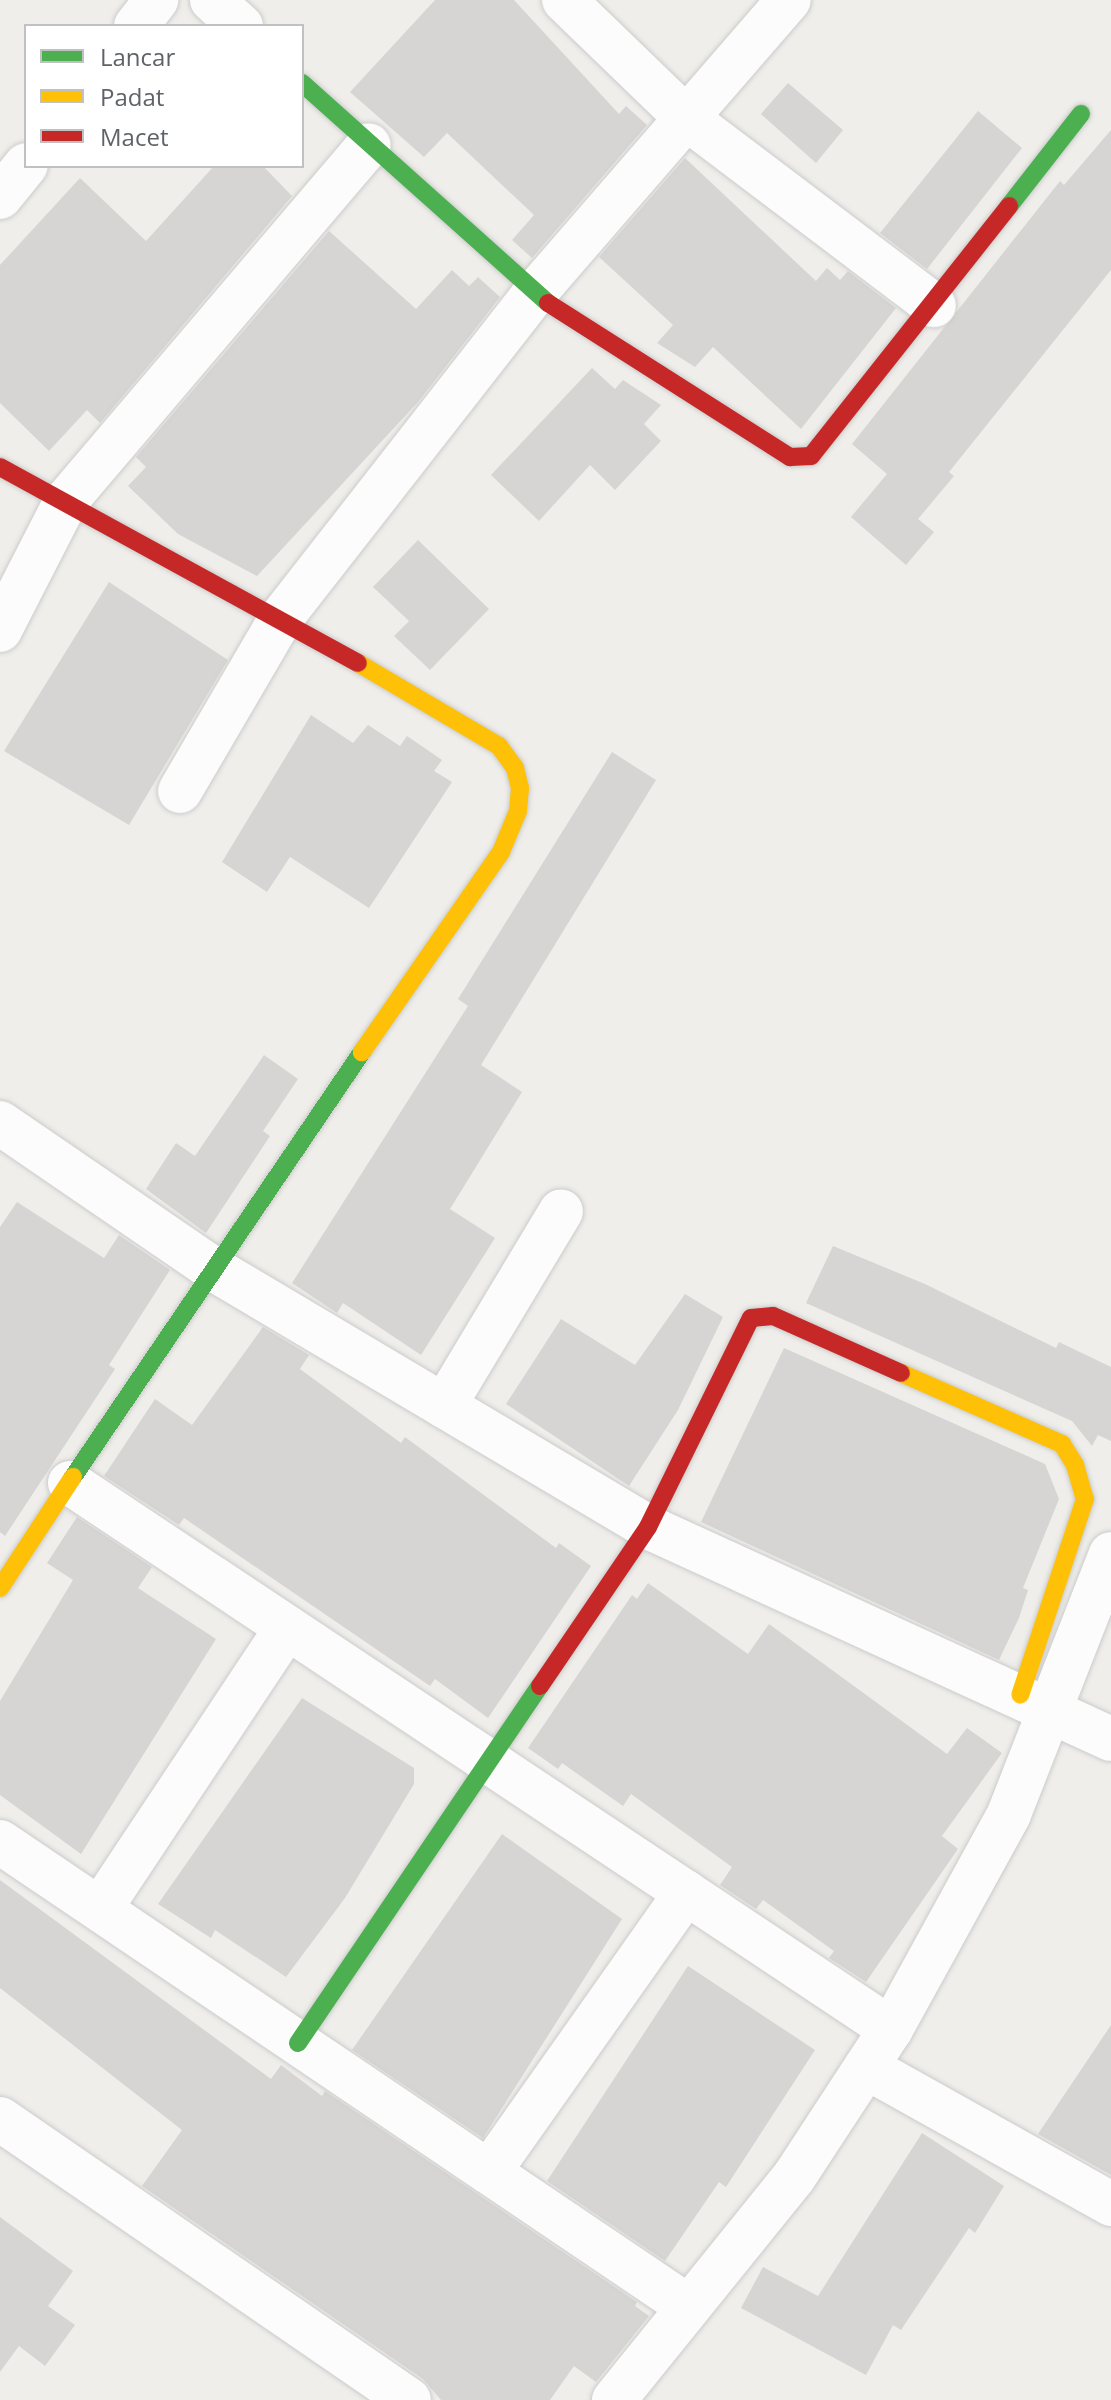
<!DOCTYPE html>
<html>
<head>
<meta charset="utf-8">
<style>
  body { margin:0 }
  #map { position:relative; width:1111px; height:2400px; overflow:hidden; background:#efeeea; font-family:"Open Sans",sans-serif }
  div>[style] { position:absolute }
  .building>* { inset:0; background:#d6d5d3 }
  .roads { filter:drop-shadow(0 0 2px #cbcccc) drop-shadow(0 0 2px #cbcccc) }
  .street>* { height:44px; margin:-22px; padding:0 22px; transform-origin:22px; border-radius:22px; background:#fdfcfc }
  .fast>* { height:18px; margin:-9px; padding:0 9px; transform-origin:9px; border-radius:9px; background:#4caf50 }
  .slow>* { height:18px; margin:-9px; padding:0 9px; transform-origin:9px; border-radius:9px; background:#ffc107 }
  .jam>* { height:18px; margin:-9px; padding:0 9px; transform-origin:9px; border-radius:9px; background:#c62828 }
  span { translate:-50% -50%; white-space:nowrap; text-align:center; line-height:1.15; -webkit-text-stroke:8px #fff; paint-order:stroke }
  .legend { position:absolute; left:24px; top:24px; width:280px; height:144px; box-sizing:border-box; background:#fff; border:2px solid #bfc1c3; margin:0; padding:10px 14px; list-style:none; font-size:24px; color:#5f6368 }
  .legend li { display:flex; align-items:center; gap:16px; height:40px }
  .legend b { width:40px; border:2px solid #bfc1c3 }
</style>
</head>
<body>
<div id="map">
  <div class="building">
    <i style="clip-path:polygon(435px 0,514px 0,619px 114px,626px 106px,647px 125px,532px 258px,512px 240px,534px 215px,447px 133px,424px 157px,350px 92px)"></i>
    <i style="clip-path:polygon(788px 83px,843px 130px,816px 163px,761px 114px)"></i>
    <i style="clip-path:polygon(978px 111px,1022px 148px,927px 269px,880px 233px)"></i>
    <i style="clip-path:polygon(1111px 130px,1111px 270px,949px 472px,954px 476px,918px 519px,934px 532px,906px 565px,851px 517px,887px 474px,852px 444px,1060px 181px,1064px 185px)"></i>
    <i style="clip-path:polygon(685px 158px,816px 281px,827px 268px,840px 280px,848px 271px,896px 308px,801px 429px,713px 347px,695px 367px,657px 343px,673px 325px,599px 257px)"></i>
    <i style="clip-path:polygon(214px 166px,263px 166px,292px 196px,100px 423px,87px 410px,49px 451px,0 403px,0 265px,80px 178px,146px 241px)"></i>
    <i style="clip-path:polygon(329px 231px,416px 309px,452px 270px,469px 286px,478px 277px,500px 297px,418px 402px,257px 576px,178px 534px,128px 486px,146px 467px,136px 457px)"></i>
    <i style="clip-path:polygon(592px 368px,615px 389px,623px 380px,661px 405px,644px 424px,661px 441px,615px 490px,590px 465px,539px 521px,491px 475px)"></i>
    <i style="clip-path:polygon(418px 540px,489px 609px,430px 670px,394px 636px,409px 621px,373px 587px)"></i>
    <i style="clip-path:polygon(109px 582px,228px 660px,129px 825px,4px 751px)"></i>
    <i style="clip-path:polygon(311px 715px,353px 743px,368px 725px,400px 746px,407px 736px,442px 760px,434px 771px,452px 782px,369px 908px,290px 857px,267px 892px,222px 862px)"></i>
    <i style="clip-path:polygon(612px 752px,656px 780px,481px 1065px,522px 1092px,450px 1209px,495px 1238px,421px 1355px,343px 1303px,337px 1313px,292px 1283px,468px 1006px,458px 999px)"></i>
    <i style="clip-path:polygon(264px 1055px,298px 1079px,263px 1131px,270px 1136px,206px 1233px,146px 1189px,176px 1143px,195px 1156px)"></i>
    <i style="clip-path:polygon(17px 1202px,104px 1258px,119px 1235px,170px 1270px,109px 1365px,115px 1369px,5px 1536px,0 1532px,0 1227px)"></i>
    <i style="clip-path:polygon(833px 1246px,925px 1284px,1056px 1348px,1059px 1342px,1111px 1367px,1111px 1441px,1098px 1435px,1092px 1446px,1072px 1421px,806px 1303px)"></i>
    <i style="clip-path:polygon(685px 1294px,723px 1317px,678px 1410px,629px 1486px,506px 1404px,561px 1319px,635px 1365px)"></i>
    <i style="clip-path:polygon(263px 1327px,309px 1355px,300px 1369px,401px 1443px,405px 1437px,556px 1548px,559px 1543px,591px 1566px,488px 1718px,435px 1679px,430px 1686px,184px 1518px,179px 1525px,104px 1476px,155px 1399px,192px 1425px)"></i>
    <i style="clip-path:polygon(784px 1348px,1045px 1464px,1059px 1499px,1023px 1588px,1028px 1590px,1019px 1618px,999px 1660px,701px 1522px)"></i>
    <i style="clip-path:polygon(77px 1517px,152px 1567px,138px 1588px,216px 1639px,81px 1854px,0 1795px,0 1701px,73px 1580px,47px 1563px)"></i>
    <i style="clip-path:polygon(648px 1583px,748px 1654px,769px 1624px,947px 1754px,967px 1728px,1002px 1753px,942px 1836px,958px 1849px,866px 1982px,829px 1958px,834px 1951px,763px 1900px,756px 1909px,720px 1885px,732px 1867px,631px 1794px,623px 1806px,562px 1763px,558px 1769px,528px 1748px,632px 1595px,637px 1599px)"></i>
    <i style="clip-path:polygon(302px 1698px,414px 1768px,414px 1784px,345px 1898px,286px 1977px,215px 1930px,211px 1938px,158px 1904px)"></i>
    <i style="clip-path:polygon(502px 1834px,622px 1919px,483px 2138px,352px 2050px)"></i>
    <i style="clip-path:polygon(0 1880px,271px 2079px,281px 2065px,322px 2096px,325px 2091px,637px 2302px,635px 2306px,649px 2316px,596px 2382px,574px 2366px,550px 2400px,441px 2400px,423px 2379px,142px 2186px,182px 2130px,0 1988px)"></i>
    <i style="clip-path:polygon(688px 1966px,815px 2050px,726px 2187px,719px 2182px,665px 2261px,547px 2181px)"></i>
    <i style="clip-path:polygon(1111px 2025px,1111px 2175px,1038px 2134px)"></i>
    <i style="clip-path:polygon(922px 2133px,1004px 2186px,975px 2233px,969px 2228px,901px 2330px,893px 2325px,866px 2375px,741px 2308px,763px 2267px,818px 2296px)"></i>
    <i style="clip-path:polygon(0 2217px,73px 2271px,48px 2306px,75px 2325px,45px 2366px,19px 2346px,0 2372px)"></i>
  </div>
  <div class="roads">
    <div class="street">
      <i style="left:212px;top:0;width:39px;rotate:42deg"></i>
      <i style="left:564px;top:0;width:168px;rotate:44deg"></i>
      <i style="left:685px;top:117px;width:312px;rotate:37.1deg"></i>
      <i style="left:136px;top:26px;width:33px;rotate:-52deg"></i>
      <i style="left:0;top:197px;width:41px;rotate:-50.9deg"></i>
      <i style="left:0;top:630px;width:145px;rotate:-62.9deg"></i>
      <i style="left:66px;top:501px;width:467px;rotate:-49.6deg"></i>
      <i style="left:180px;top:791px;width:200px;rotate:-59.7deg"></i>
      <i style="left:281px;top:618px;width:411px;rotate:-52deg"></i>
      <i style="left:534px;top:294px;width:389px;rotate:-49.1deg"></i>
      <i style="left:0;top:1123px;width:257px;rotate:34.4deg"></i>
      <i style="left:212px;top:1268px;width:507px;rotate:30.71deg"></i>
      <i style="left:648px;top:1527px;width:509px;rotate:24.6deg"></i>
      <i style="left:444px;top:1406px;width:227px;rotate:-59deg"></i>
      <i style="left:70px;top:1483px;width:986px;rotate:33.63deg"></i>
      <i style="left:0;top:1842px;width:831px;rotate:34.02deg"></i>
      <i style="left:100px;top:1909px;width:338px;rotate:-56.4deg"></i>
      <i style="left:866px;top:2067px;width:281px;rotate:29.2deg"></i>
      <i style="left:0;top:2119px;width:496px;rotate:34.5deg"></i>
      <i style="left:489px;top:2172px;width:342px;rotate:-54.8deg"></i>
      <i style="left:614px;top:2400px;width:287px;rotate:-51.1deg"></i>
      <i style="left:794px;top:2177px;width:177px;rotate:-56.8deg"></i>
      <i style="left:891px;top:2029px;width:245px;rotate:-61.2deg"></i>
      <i style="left:1009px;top:1814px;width:279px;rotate:-68.6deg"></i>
    </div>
    <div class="fast">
      <i style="left:302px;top:83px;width:330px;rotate:41.8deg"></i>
      <i style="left:1009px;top:206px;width:117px;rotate:-52deg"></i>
      <i style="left:73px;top:1477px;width:514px;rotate:-55.78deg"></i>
      <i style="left:298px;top:2043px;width:431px;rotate:-55.9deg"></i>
    </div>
    <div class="slow">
      <i style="left:358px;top:663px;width:164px;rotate:30.5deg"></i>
      <i style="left:499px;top:746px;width:27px;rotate:54deg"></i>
      <i style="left:515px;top:768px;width:21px;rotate:76deg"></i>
      <i style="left:520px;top:788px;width:23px;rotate:95deg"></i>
      <i style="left:518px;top:811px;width:44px;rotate:112.5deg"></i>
      <i style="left:501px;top:852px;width:244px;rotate:124.8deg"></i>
      <i style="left:901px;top:1373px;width:176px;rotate:23.8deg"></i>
      <i style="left:1062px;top:1444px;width:25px;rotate:58deg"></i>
      <i style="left:1075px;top:1465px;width:35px;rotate:74deg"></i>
      <i style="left:1085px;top:1499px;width:206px;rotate:108.3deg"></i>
      <i style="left:0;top:1588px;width:133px;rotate:-56.7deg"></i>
    </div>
    <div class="jam">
      <i style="left:548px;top:303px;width:287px;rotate:32.5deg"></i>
      <i style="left:790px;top:457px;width:21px;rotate:-3deg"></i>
      <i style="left:811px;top:456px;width:319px;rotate:-51.6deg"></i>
      <i style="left:0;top:467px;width:408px;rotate:28.7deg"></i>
      <i style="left:540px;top:1686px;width:192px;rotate:-55.8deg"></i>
      <i style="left:648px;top:1527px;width:233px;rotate:-63.8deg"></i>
      <i style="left:751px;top:1318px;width:22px;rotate:-5deg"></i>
      <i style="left:773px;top:1316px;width:140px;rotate:24deg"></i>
    </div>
  </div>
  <ul class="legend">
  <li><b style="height:10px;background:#4caf50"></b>Lancar</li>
  <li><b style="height:10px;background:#ffc107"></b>Padat</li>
  <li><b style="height:10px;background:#c62828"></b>Macet</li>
  </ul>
</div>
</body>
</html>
